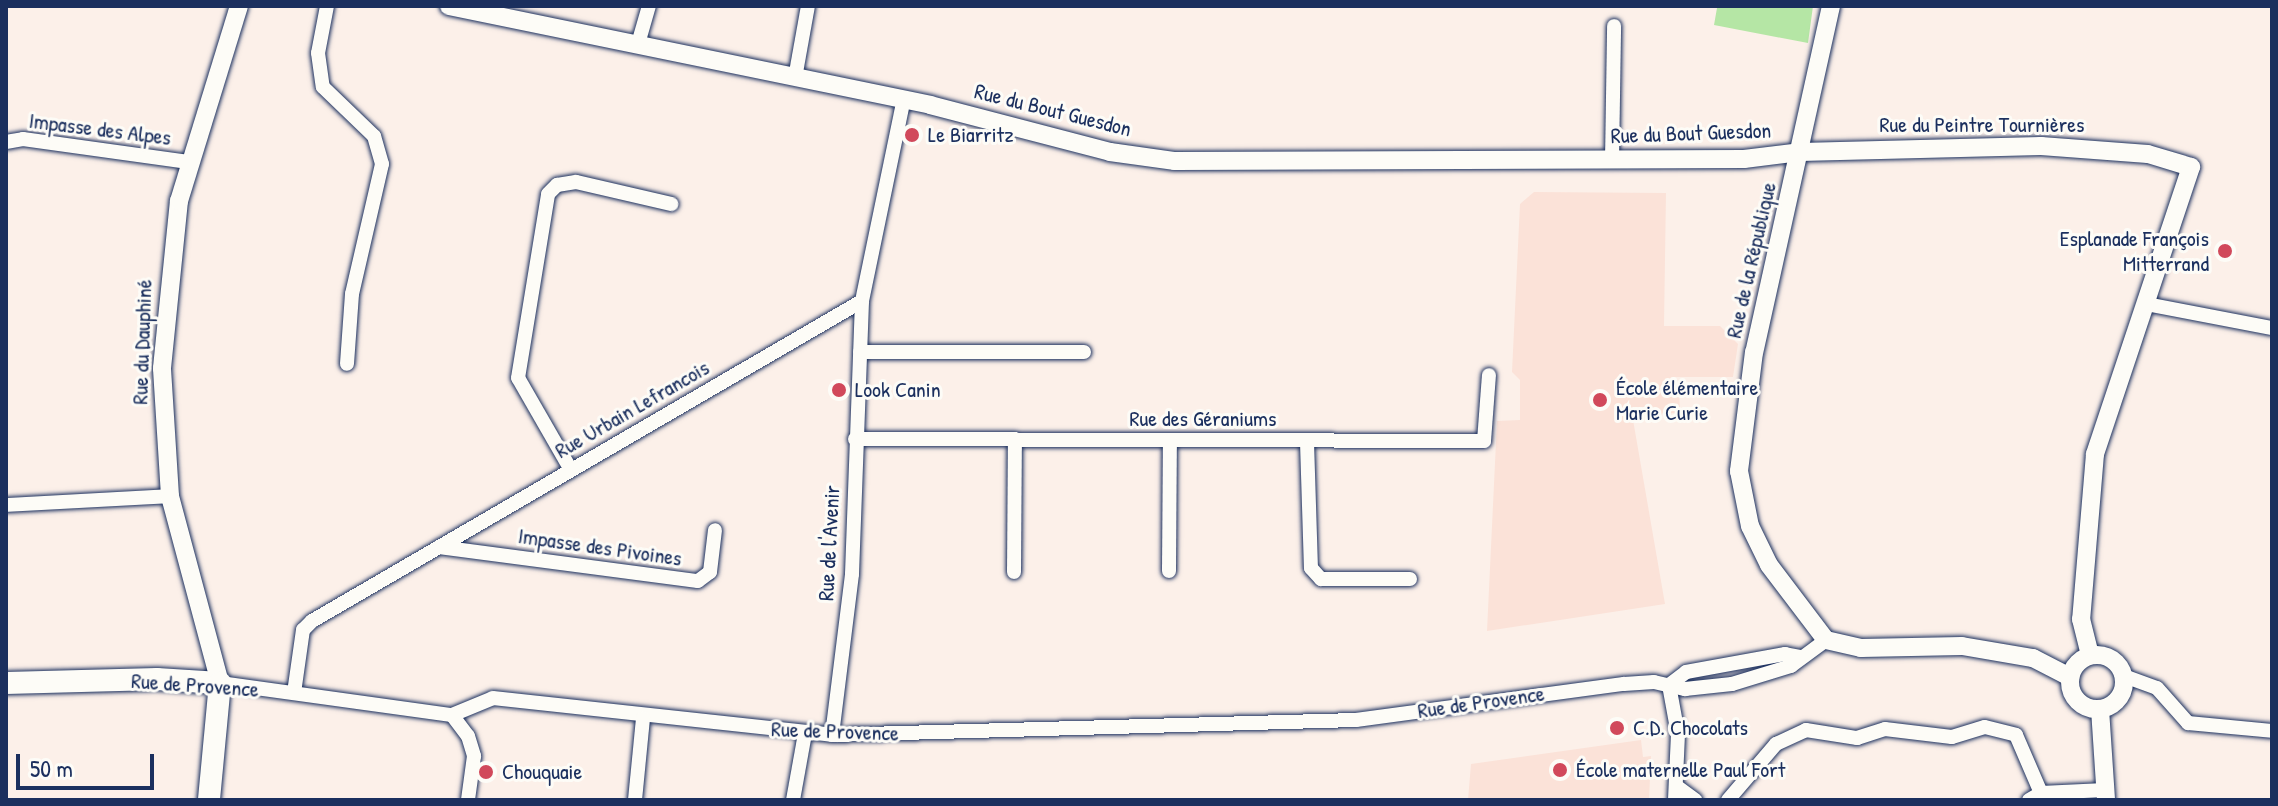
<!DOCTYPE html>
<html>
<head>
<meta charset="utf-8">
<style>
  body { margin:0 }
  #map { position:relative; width:2278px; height:806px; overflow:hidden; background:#fcf0e9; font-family:"Patrick Hand",sans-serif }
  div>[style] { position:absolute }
  .built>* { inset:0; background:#fbe2d8 }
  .green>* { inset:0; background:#b5e6a5 }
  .roads { filter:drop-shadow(0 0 2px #1b2f5e) drop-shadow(0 0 2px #1b2f5e) }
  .minor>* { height:14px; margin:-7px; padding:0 7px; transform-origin:7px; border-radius:7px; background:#fdfcf7 }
  .tertiary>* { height:18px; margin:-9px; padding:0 9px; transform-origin:9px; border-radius:9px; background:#fdfcf7 }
  .tertiary>.ring { margin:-9px; padding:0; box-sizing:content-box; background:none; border:18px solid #fdfcf7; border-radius:50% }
  .secondary>* { height:22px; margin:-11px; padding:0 11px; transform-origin:11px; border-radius:11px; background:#fdfcf7 }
  .dots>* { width:22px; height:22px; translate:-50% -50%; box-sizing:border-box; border:4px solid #fdfcf7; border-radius:50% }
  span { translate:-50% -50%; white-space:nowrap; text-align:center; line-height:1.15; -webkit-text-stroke:6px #fdfcf7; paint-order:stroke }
  .street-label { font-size:22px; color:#1b2f5e }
  .poi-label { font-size:22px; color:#1b2f5e }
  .left { translate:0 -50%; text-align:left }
  .right { translate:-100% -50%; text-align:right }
  .frame { position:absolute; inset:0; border:8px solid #1b2f5e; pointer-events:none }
  .scale { position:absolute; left:16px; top:754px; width:138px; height:36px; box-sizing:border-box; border:4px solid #1b2f5e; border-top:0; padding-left:10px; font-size:24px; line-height:28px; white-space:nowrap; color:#1b2f5e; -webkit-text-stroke:6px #fdfcf7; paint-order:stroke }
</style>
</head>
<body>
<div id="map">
  <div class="built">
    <i style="clip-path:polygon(1534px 192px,1666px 193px,1664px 326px,1720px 326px,1738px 344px,1733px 377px,1673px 377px,1679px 387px,1680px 413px,1632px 414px,1665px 604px,1487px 631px,1497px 421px,1520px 420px,1520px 380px,1512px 372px,1520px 204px)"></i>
    <i style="clip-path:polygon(1641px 740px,1643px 757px,1651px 756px,1649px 800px,1468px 800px,1471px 764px)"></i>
  </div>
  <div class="green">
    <i style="clip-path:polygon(1707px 6px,1813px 6px,1808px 43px,1714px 25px,1717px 8px)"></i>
  </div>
  <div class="roads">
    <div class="minor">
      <i style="left:327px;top:6px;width:48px;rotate:100.8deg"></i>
      <i style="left:318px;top:53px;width:34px;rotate:82deg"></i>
      <i style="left:323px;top:87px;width:71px;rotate:43.9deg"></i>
      <i style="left:374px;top:136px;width:29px;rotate:74deg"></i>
      <i style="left:382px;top:164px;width:133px;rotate:103deg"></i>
      <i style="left:352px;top:294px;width:70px;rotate:94.1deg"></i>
      <i style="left:638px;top:44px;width:40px;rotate:-74deg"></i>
      <i style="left:795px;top:78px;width:73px;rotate:-79.8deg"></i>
      <i style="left:6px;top:142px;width:17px;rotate:-10deg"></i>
      <i style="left:23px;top:139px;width:167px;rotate:7.9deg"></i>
      <i style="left:1612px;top:160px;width:134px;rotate:-89.1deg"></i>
      <i style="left:2146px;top:304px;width:128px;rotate:10.8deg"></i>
      <i style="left:860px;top:352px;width:224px"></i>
      <i style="left:855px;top:439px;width:629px;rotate:0.18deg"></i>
      <i style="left:1484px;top:441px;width:66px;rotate:-85.7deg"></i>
      <i style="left:1307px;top:442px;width:126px;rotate:88.2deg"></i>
      <i style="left:1311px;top:568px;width:15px;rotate:48deg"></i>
      <i style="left:1321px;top:579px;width:89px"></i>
      <i style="left:571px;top:470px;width:106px;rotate:-119.9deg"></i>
      <i style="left:518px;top:378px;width:186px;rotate:-80.7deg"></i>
      <i style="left:548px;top:194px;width:13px;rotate:-45deg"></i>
      <i style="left:557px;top:185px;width:19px;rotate:-9deg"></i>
      <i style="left:576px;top:182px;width:98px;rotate:13deg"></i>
      <i style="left:6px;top:505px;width:164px;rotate:-3.1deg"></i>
      <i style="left:439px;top:547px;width:261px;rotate:7.5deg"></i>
      <i style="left:698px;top:581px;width:15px;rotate:-37deg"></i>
      <i style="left:710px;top:572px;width:42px;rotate:-83.2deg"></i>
      <i style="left:1169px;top:571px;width:130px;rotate:-89.6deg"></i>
      <i style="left:1014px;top:572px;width:133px;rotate:-89.6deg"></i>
      <i style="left:2124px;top:676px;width:35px;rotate:20deg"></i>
      <i style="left:2157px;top:688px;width:47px;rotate:48.5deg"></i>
      <i style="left:2188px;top:723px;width:84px;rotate:5.4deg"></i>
      <i style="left:220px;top:683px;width:234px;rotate:7.9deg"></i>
      <i style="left:452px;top:715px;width:26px;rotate:53deg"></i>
      <i style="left:468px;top:736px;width:21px;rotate:73deg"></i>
      <i style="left:474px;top:756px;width:44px;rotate:97.8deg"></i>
      <i style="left:1669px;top:685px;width:21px;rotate:-37deg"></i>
      <i style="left:1686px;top:672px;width:101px;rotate:-10.3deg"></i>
      <i style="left:1785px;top:654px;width:15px;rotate:11deg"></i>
      <i style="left:1669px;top:685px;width:50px;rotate:79.6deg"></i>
      <i style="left:1678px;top:734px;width:66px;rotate:92.6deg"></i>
      <i style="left:294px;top:693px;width:64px;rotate:-81.9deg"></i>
      <i style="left:303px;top:630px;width:13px;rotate:-45deg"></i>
      <i style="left:312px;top:621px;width:636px;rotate:-30.19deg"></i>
      <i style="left:862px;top:301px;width:206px;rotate:-78.3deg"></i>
      <i style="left:452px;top:715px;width:44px;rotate:-22.5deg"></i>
      <i style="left:493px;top:698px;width:341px;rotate:6.2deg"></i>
      <i style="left:832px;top:735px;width:524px;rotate:-1.64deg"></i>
      <i style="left:1356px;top:720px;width:270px;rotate:-7.7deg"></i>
      <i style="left:1624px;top:684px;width:30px;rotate:-4deg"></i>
      <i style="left:1654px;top:682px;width:32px;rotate:13deg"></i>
      <i style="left:1685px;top:689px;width:47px;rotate:-6.1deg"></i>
      <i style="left:1732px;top:684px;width:62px;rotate:-17deg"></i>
      <i style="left:1791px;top:666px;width:44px;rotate:-36.6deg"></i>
      <i style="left:832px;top:735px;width:162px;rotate:-82.9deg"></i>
      <i style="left:852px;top:574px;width:273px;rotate:-87.9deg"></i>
      <i style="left:1676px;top:786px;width:24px;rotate:36deg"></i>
      <i style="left:635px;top:800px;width:82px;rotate:-84.4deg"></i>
      <i style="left:793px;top:800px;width:68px;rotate:-79.8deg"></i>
      <i style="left:1728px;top:800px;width:74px;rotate:-49.4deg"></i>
      <i style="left:1776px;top:744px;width:33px;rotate:-25deg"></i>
      <i style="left:1806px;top:730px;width:52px;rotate:8.9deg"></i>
      <i style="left:1857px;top:738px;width:29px;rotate:-18deg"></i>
      <i style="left:1885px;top:729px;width:67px;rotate:6.8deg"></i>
      <i style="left:1952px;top:737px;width:34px;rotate:-17deg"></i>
      <i style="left:1985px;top:727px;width:32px;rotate:14deg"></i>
      <i style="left:2016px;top:735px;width:63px;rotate:66.7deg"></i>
      <i style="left:2029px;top:800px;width:14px;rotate:-30deg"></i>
      <i style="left:2041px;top:793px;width:64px;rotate:-2.7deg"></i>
    </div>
    <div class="tertiary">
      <i style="left:449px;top:6px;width:491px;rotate:11.6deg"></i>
      <i style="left:930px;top:105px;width:186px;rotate:14.6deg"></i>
      <i style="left:1110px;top:152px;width:66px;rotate:7.9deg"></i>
      <i style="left:1175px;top:161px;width:569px;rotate:-0.2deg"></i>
      <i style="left:1744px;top:159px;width:56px;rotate:-7.1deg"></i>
      <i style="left:1800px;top:152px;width:241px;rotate:-1.4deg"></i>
      <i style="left:2041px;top:146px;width:107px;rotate:4.3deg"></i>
      <i style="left:2148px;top:154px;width:45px;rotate:16.8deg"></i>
      <i style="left:2191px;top:167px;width:303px;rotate:108.5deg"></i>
      <i style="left:2095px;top:454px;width:166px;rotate:94.8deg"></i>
      <i style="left:2081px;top:619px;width:37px;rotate:76deg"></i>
      <i style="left:1831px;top:6px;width:354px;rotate:102.5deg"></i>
      <i style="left:1754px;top:352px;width:120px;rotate:97.2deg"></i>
      <i style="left:1739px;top:471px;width:56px;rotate:78.7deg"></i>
      <i style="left:1750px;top:526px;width:43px;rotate:64deg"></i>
      <i style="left:1769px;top:565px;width:94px;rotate:52.8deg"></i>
      <i style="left:1826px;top:640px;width:36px;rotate:13deg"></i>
      <i style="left:1861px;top:648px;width:101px;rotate:-1.1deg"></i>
      <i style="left:1962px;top:646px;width:72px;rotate:9.6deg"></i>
      <i style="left:2033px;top:658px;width:42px;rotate:27.2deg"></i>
      <i class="ring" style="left:2070px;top:655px;width:36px;height:36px"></i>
      <i style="left:220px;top:683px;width:194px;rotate:-105deg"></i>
      <i style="left:170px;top:496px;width:128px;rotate:-93.6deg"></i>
      <i style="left:162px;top:368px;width:168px;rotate:-84.2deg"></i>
      <i style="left:179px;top:201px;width:204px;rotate:-72.9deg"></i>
      <i style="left:2100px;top:709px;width:91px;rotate:86.2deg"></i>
    </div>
    <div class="secondary">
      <i style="left:6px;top:683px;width:151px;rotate:-1.5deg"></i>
      <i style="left:157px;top:679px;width:63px;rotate:3.6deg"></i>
      <i style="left:220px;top:683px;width:118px;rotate:95.4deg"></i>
    </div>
  </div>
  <div class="dots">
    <i style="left:912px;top:135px;background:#d1495b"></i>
    <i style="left:2225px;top:251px;background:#d1495b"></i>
    <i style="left:839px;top:390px;background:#d1495b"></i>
    <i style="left:1600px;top:400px;background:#d1495b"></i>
    <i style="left:1617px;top:728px;background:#d1495b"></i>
    <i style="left:1560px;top:770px;background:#d1495b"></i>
    <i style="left:486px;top:772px;background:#d1495b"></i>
  </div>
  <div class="street-label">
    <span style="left:1053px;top:110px;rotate:14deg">Rue du Bout Guesdon</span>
    <span style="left:1982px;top:125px">Rue du Peintre Tournières</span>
    <span style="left:100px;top:129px;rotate:7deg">Impasse des Alpes</span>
    <span style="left:1691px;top:133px;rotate:-2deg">Rue du Bout Guesdon</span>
    <span style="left:1751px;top:260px;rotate:-77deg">Rue de la République</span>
    <span style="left:142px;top:342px;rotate:-88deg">Rue du Dauphiné</span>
    <span style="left:632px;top:409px;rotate:-30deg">Rue Urbain Lefrancois</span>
    <span style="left:1203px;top:419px">Rue des Géraniums</span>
    <span style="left:829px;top:543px;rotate:-87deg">Rue de l'Avenir</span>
    <span style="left:600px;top:547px;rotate:8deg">Impasse des Pivoines</span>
    <span style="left:195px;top:685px;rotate:4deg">Rue de Provence</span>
    <span style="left:1481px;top:702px;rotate:-8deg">Rue de Provence</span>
    <span style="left:835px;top:731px;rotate:2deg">Rue de Provence</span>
  </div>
  <div class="poi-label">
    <span class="left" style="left:928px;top:135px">Le Biarritz</span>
    <span class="right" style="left:2209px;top:251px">Esplanade François<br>Mitterrand</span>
    <span class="left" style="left:1616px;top:400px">École élémentaire<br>Marie Curie</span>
    <span class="left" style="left:855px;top:390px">Look Canin</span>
    <span class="left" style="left:1633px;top:728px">C.D. Chocolats</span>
    <span class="left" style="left:1576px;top:770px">École maternelle Paul Fort</span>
    <span class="left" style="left:502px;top:772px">Chouquaie</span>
  </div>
  <div class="frame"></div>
  <div class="scale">50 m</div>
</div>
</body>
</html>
